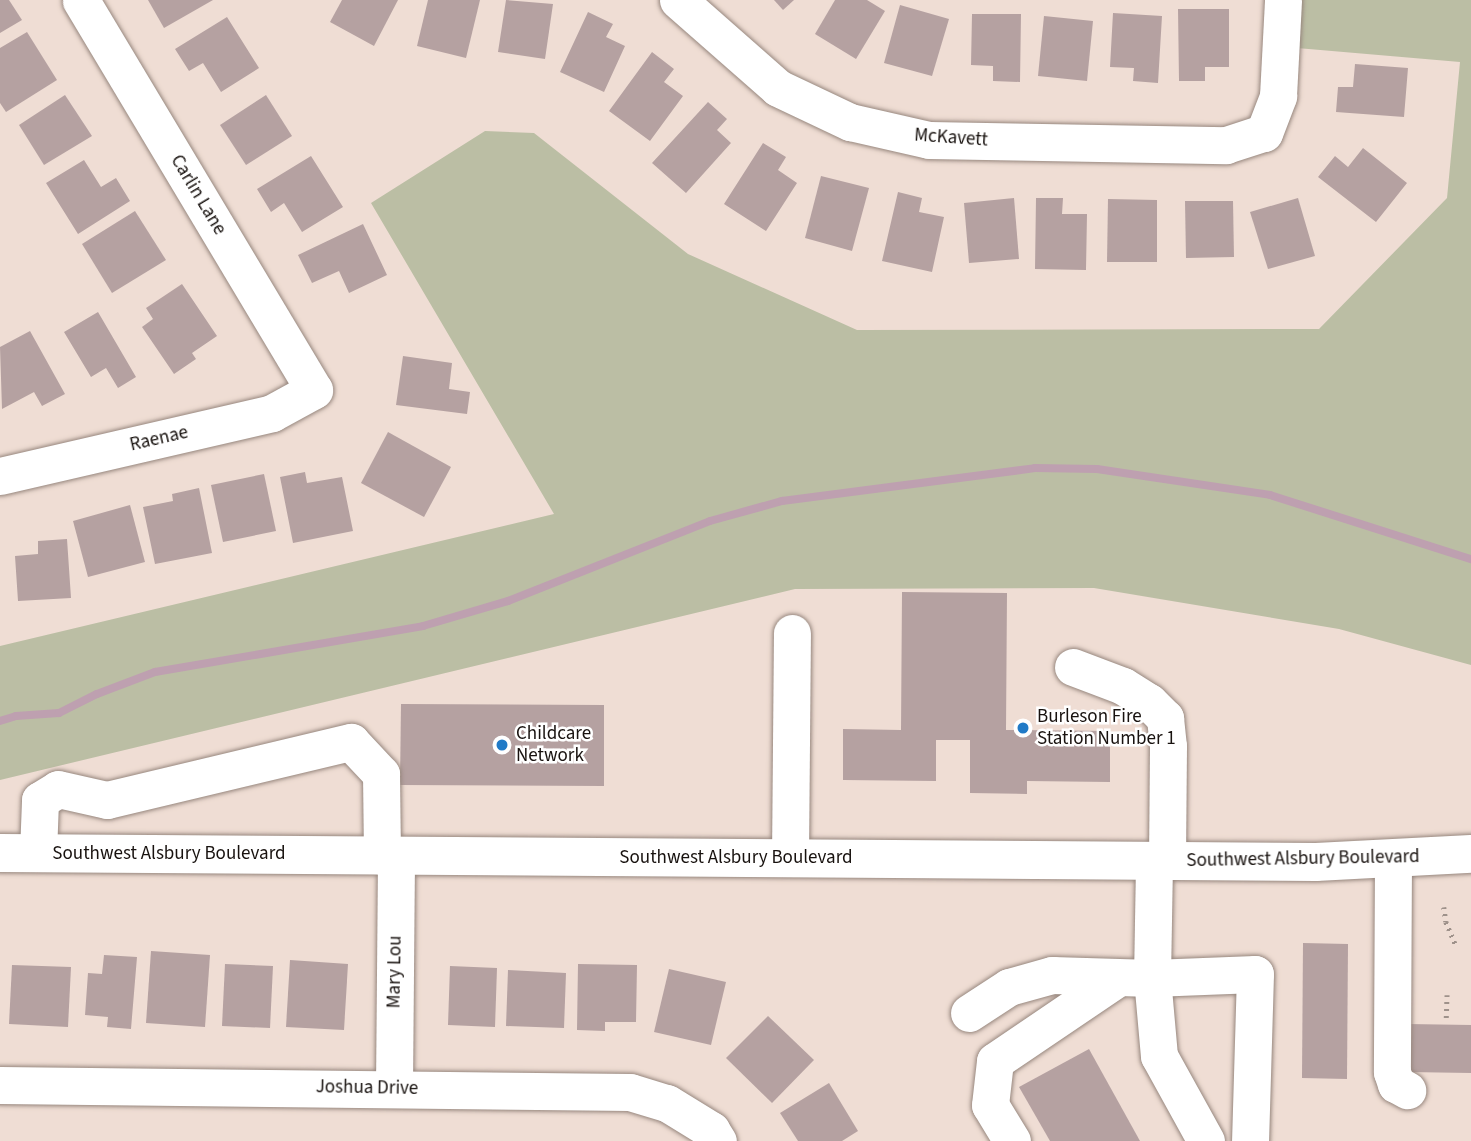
<!DOCTYPE html>
<html>
<head>
<meta charset="utf-8">
<style>
  body { margin:0 }
  #map { position:relative; width:1471px; height:1141px; overflow:hidden; background:#efddd4; font-family:"Source Sans 3",sans-serif }
  div>[style] { position:absolute }
  .green>* { inset:0; background:#bbbea4 }
  .stream>* { height:8px; margin:-4px; padding:0 4px; transform-origin:4px; border-radius:4px; background:#bea0b0 }
  .building>* { inset:0; background:#b5a1a1 }
  .path>* { height:4.5px; margin-top:-2.25px; transform-origin:0; background:repeating-linear-gradient(90deg,#9e918a 0 2px,transparent 0 7px) }
  .roads { filter:drop-shadow(0 0 2px #97877e) drop-shadow(0 0 2px #97877e) }
  .minor>* { height:37px; margin:-18.5px; padding:0 18.5px; transform-origin:18.5px; border-radius:18.5px; background:#fff }
  .major>* { height:38px; margin:-19px; padding:0 19px; transform-origin:19px; border-radius:19px; background:#fff }
  .dots>* { width:19px; height:19px; translate:-50% -50%; box-sizing:border-box; border:4px solid #fff; border-radius:50% }
  span { translate:-50% -50%; white-space:nowrap; text-align:center; line-height:1.15; -webkit-text-stroke:5px #fff; paint-order:stroke }
  .street-label { font-size:19px; color:#18120f }
  .poi-label { font-size:19px; color:#18120f }
  .left { translate:0 -50%; text-align:left }
</style>
</head>
<body>
<div id="map">
  <div class="green">
    <i style="clip-path:polygon(1300px 0,1471px 0,1471px 665px,1339px 629px,1094px 588px,795px 589px,0 780px,0 646px,554px 514px,371px 203px,485px 131px,534px 133px,688px 254px,857px 330px,1319px 329px,1447px 198px,1460px 62px,1297px 48px)"></i>
  </div>
  <div class="stream">
    <i style="left:0;top:721px;width:17px;rotate:-17deg"></i>
    <i style="left:16px;top:716px;width:43px;rotate:-4deg"></i>
    <i style="left:59px;top:713px;width:42px;rotate:-26.6deg"></i>
    <i style="left:97px;top:694px;width:62px;rotate:-20.8deg"></i>
    <i style="left:155px;top:672px;width:272px;rotate:-9.7deg"></i>
    <i style="left:423px;top:626px;width:89px;rotate:-16.4deg"></i>
    <i style="left:508px;top:601px;width:217px;rotate:-21.6deg"></i>
    <i style="left:710px;top:521px;width:75px;rotate:-15.5deg"></i>
    <i style="left:782px;top:501px;width:255px;rotate:-7.4deg"></i>
    <i style="left:1035px;top:468px;width:62px;rotate:0.9deg"></i>
    <i style="left:1097px;top:469px;width:175px;rotate:8.5deg"></i>
    <i style="left:1270px;top:495px;width:211px;rotate:17.7deg"></i>
  </div>
  <div class="building">
    <i style="clip-path:polygon(0 0,9px 0,22px 20px,0 33px)"></i>
    <i style="clip-path:polygon(148px 0,213px 0,164px 28px)"></i>
    <i style="clip-path:polygon(342px 0,398px 0,374px 46px,330px 22px)"></i>
    <i style="clip-path:polygon(428px 0,480px 0,466px 58px,417px 46px)"></i>
    <i style="clip-path:polygon(506px 0,553px 4px,545px 59px,498px 52px)"></i>
    <i style="clip-path:polygon(774px 0,794px 0,783px 10px)"></i>
    <i style="clip-path:polygon(835px 0,867px 0,885px 11px,856px 59px,815px 34px)"></i>
    <i style="clip-path:polygon(900px 5px,949px 19px,932px 76px,884px 63px)"></i>
    <i style="clip-path:polygon(1178px 9px,1229px 9px,1229px 67px,1205px 67px,1205px 81px,1179px 81px)"></i>
    <i style="clip-path:polygon(588px 12px,613px 24px,606px 37px,625px 46px,604px 92px,560px 72px)"></i>
    <i style="clip-path:polygon(1113px 13px,1162px 16px,1158px 83px,1133px 81px,1134px 68px,1110px 67px)"></i>
    <i style="clip-path:polygon(972px 14px,1021px 14px,1020px 82px,993px 81px,993px 66px,971px 65px)"></i>
    <i style="clip-path:polygon(1044px 16px,1093px 21px,1087px 81px,1038px 76px)"></i>
    <i style="clip-path:polygon(227px 17px,259px 68px,221px 92px,203px 63px,189px 71px,175px 49px)"></i>
    <i style="clip-path:polygon(27px 32px,57px 80px,6px 112px,0 103px,0 48px)"></i>
    <i style="clip-path:polygon(652px 52px,674px 69px,664px 82px,683px 96px,650px 141px,609px 111px)"></i>
    <i style="clip-path:polygon(1355px 64px,1408px 68px,1404px 117px,1336px 112px,1338px 87px,1353px 87px)"></i>
    <i style="clip-path:polygon(65px 95px,92px 136px,44px 165px,19px 125px)"></i>
    <i style="clip-path:polygon(266px 95px,292px 136px,246px 165px,220px 125px)"></i>
    <i style="clip-path:polygon(708px 102px,727px 119px,717px 130px,731px 143px,686px 193px,652px 163px)"></i>
    <i style="clip-path:polygon(763px 143px,786px 157px,778px 170px,797px 183px,766px 231px,724px 204px)"></i>
    <i style="clip-path:polygon(1363px 148px,1407px 183px,1376px 222px,1318px 177px,1335px 156px,1348px 167px)"></i>
    <i style="clip-path:polygon(311px 156px,343px 207px,302px 232px,284px 203px,271px 212px,257px 189px)"></i>
    <i style="clip-path:polygon(84px 160px,101px 187px,116px 178px,130px 201px,78px 234px,46px 183px)"></i>
    <i style="clip-path:polygon(821px 176px,869px 188px,852px 251px,805px 238px)"></i>
    <i style="clip-path:polygon(898px 192px,922px 198px,919px 212px,944px 217px,932px 272px,882px 261px)"></i>
    <i style="clip-path:polygon(1014px 198px,1019px 259px,969px 263px,964px 203px)"></i>
    <i style="clip-path:polygon(1036px 198px,1063px 198px,1062px 214px,1087px 214px,1086px 270px,1035px 269px)"></i>
    <i style="clip-path:polygon(1298px 198px,1315px 256px,1268px 269px,1250px 212px)"></i>
    <i style="clip-path:polygon(1108px 199px,1157px 200px,1157px 262px,1107px 262px)"></i>
    <i style="clip-path:polygon(1185px 201px,1233px 201px,1234px 257px,1186px 258px)"></i>
    <i style="clip-path:polygon(135px 211px,166px 260px,112px 293px,82px 244px)"></i>
    <i style="clip-path:polygon(363px 224px,387px 275px,349px 293px,339px 271px,312px 283px,298px 255px)"></i>
    <i style="clip-path:polygon(182px 284px,217px 336px,192px 353px,196px 359px,174px 374px,142px 327px,153px 319px,146px 308px)"></i>
    <i style="clip-path:polygon(98px 312px,136px 377px,118px 388px,106px 368px,91px 377px,64px 332px)"></i>
    <i style="clip-path:polygon(30px 331px,65px 394px,42px 406px,34px 392px,2px 409px,0 347px)"></i>
    <i style="clip-path:polygon(403px 356px,452px 363px,449px 389px,470px 392px,467px 414px,396px 405px)"></i>
    <i style="clip-path:polygon(388px 432px,451px 467px,424px 517px,361px 483px)"></i>
    <i style="clip-path:polygon(305px 472px,307px 483px,342px 477px,353px 531px,293px 543px,280px 477px)"></i>
    <i style="clip-path:polygon(264px 474px,276px 531px,223px 542px,211px 485px)"></i>
    <i style="clip-path:polygon(199px 488px,212px 553px,155px 564px,143px 507px,173px 501px,172px 494px)"></i>
    <i style="clip-path:polygon(130px 505px,145px 562px,88px 577px,73px 521px)"></i>
    <i style="clip-path:polygon(67px 539px,71px 598px,18px 601px,15px 556px,38px 554px,38px 541px)"></i>
    <i style="clip-path:polygon(902px 592px,1007px 593px,1006px 730px,1110px 731px,1110px 782px,1027px 781px,1027px 794px,970px 793px,970px 740px,936px 740px,936px 781px,843px 780px,843px 729px,901px 730px)"></i>
    <i style="clip-path:polygon(401px 704px,604px 705px,604px 786px,400px 785px)"></i>
    <i style="clip-path:polygon(1303px 943px,1348px 944px,1347px 1079px,1302px 1078px)"></i>
    <i style="clip-path:polygon(151px 951px,210px 955px,205px 1027px,146px 1023px)"></i>
    <i style="clip-path:polygon(104px 955px,137px 957px,131px 1029px,107px 1027px,108px 1017px,85px 1015px,88px 973px,102px 974px)"></i>
    <i style="clip-path:polygon(290px 960px,348px 964px,344px 1030px,286px 1027px)"></i>
    <i style="clip-path:polygon(225px 964px,273px 966px,270px 1028px,222px 1026px)"></i>
    <i style="clip-path:polygon(578px 964px,637px 965px,636px 1022px,605px 1022px,605px 1031px,577px 1030px)"></i>
    <i style="clip-path:polygon(12px 965px,71px 967px,68px 1027px,9px 1024px)"></i>
    <i style="clip-path:polygon(450px 966px,497px 968px,495px 1027px,448px 1025px)"></i>
    <i style="clip-path:polygon(669px 969px,726px 982px,711px 1045px,654px 1032px)"></i>
    <i style="clip-path:polygon(508px 970px,566px 973px,564px 1028px,506px 1026px)"></i>
    <i style="clip-path:polygon(768px 1016px,814px 1060px,772px 1103px,726px 1058px)"></i>
    <i style="clip-path:polygon(1408px 1024px,1471px 1025px,1471px 1073px,1407px 1072px)"></i>
    <i style="clip-path:polygon(1089px 1049px,1140px 1141px,1050px 1141px,1019px 1087px)"></i>
    <i style="clip-path:polygon(829px 1083px,858px 1131px,842px 1141px,798px 1141px,780px 1113px)"></i>
  </div>
  <div class="path">
    <i style="left:1444px;top:907px;width:15px;rotate:82deg"></i>
    <i style="left:1446px;top:922px;width:25px;rotate:67deg"></i>
    <i style="left:1446px;top:1018px;width:23px;rotate:-88deg"></i>
  </div>
  <div class="roads">
    <div class="minor">
      <i style="left:678px;top:0;width:133px;rotate:41.3deg"></i>
      <i style="left:778px;top:88px;width:80px;rotate:25.3deg"></i>
      <i style="left:850px;top:122px;width:81px;rotate:12.8deg"></i>
      <i style="left:929px;top:140px;width:297px;rotate:1deg"></i>
      <i style="left:1226px;top:145px;width:40px;rotate:-18deg"></i>
      <i style="left:1264px;top:133px;width:40px;rotate:-69deg"></i>
      <i style="left:1278px;top:96px;width:96px;rotate:-87deg"></i>
      <i style="left:0;top:476px;width:279px;rotate:-13deg"></i>
      <i style="left:272px;top:413px;width:48px;rotate:-28.7deg"></i>
      <i style="left:314px;top:390px;width:454px;rotate:-120.9deg"></i>
      <i style="left:1073px;top:667px;width:53px;rotate:20.8deg"></i>
      <i style="left:1123px;top:686px;width:31px;rotate:32deg"></i>
      <i style="left:1149px;top:702px;width:23px;rotate:45deg"></i>
      <i style="left:1165px;top:718px;width:28px;rotate:84deg"></i>
      <i style="left:1168px;top:746px;width:115px;rotate:90.5deg"></i>
      <i style="left:38px;top:853px;width:53px;rotate:-87.8deg"></i>
      <i style="left:40px;top:800px;width:21px;rotate:-31deg"></i>
      <i style="left:58px;top:789px;width:50px;rotate:12.7deg"></i>
      <i style="left:107px;top:800px;width:251px;rotate:-13.4deg"></i>
      <i style="left:351px;top:742px;width:44px;rotate:46.8deg"></i>
      <i style="left:381px;top:774px;width:82px;rotate:89.3deg"></i>
      <i style="left:790px;top:858px;width:225px;rotate:-89.5deg"></i>
      <i style="left:1393px;top:860px;width:212px;rotate:90.3deg"></i>
      <i style="left:1392px;top:1072px;width:13px;rotate:72deg"></i>
      <i style="left:1396px;top:1084px;width:13px;rotate:29deg"></i>
      <i style="left:969px;top:1013px;width:48px;rotate:-33deg"></i>
      <i style="left:1009px;top:987px;width:45px;rotate:-15.6deg"></i>
      <i style="left:1052px;top:975px;width:100px;rotate:1.7deg"></i>
      <i style="left:1152px;top:978px;width:117px;rotate:-89deg"></i>
      <i style="left:0;top:1085px;width:630px;rotate:0.64deg"></i>
      <i style="left:630px;top:1092px;width:39px;rotate:17deg"></i>
      <i style="left:667px;top:1103px;width:52px;rotate:31.5deg"></i>
      <i style="left:711px;top:1130px;width:13px;rotate:58deg"></i>
      <i style="left:394px;top:1088px;width:232px;rotate:-89.5deg"></i>
      <i style="left:1012px;top:1141px;width:42px;rotate:-121.4deg"></i>
      <i style="left:990px;top:1105px;width:44px;rotate:-83.5deg"></i>
      <i style="left:995px;top:1061px;width:146px;rotate:-34.1deg"></i>
      <i style="left:1206px;top:1141px;width:97px;rotate:-118.9deg"></i>
      <i style="left:1159px;top:1056px;width:78px;rotate:-95.1deg"></i>
      <i style="left:1152px;top:978px;width:103px;rotate:-2.2deg"></i>
      <i style="left:1255px;top:974px;width:167px;rotate:91.7deg"></i>
    </div>
    <div class="major">
      <i style="left:0;top:853px;width:1316px;rotate:0.39deg"></i>
      <i style="left:1316px;top:862px;width:155px;rotate:-3deg"></i>
    </div>
  </div>
  <div class="dots">
    <i style="left:1023px;top:728px;background:#207ac7"></i>
    <i style="left:502px;top:745px;background:#207ac7"></i>
  </div>
  <div class="street-label">
    <span style="left:951px;top:138px;rotate:4deg">McKavett</span>
    <span style="left:198px;top:195px;rotate:59deg">Carlin Lane</span>
    <span style="left:159px;top:439px;rotate:-13deg">Raenae</span>
    <span style="left:169px;top:854px">Southwest Alsbury Boulevard</span>
    <span style="left:736px;top:858px">Southwest Alsbury Boulevard</span>
    <span style="left:1303px;top:859px;rotate:-1deg">Southwest Alsbury Boulevard</span>
    <span style="left:395px;top:972px;rotate:-89deg">Mary Lou</span>
    <span style="left:367px;top:1088px;rotate:1deg">Joshua Drive</span>
  </div>
  <div class="poi-label">
    <span class="left" style="left:1037px;top:728px">Burleson Fire<br>Station Number 1</span>
    <span class="left" style="left:516px;top:745px">Childcare<br>Network</span>
  </div>
</div>
</body>
</html>
